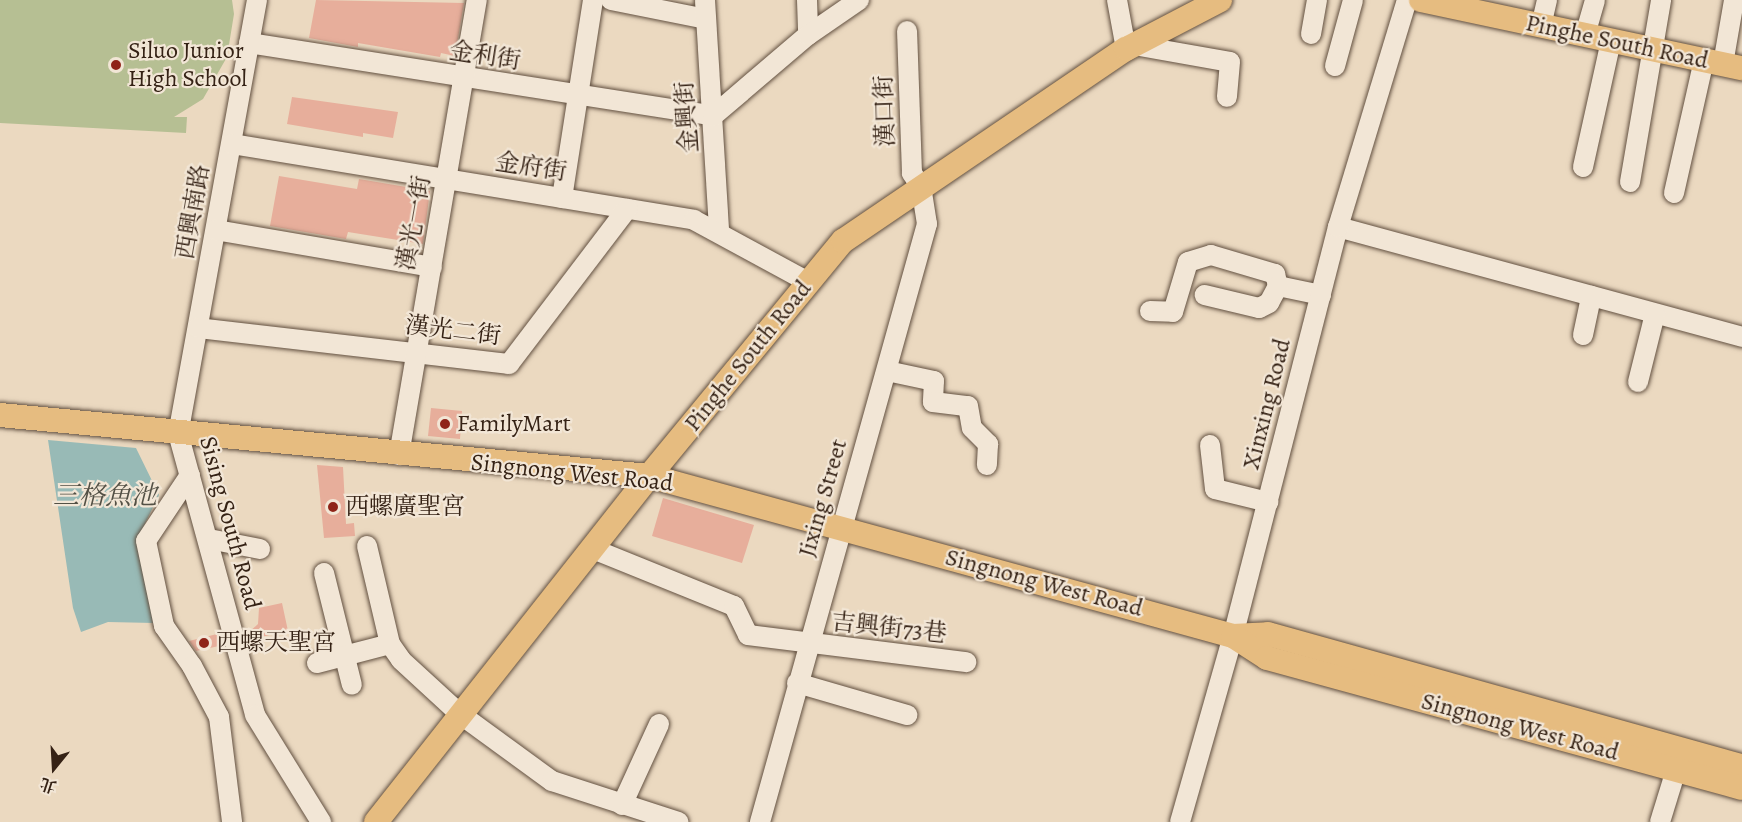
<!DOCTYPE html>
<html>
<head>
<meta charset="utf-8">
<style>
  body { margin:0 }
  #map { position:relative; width:1742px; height:822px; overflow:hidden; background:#ebd9c0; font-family:Alegreya,"Noto Serif TC",serif }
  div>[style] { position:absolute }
  .green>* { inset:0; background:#b6bf93 }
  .water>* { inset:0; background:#98bab6 }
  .building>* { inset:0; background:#e7ae9b }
  .roads { filter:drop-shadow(0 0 2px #625040) drop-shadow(0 0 2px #625040) }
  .minor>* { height:20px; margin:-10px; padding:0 10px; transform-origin:10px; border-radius:10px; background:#f2e6d6 }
  .major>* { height:24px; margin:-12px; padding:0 12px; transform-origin:12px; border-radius:12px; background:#e6bc80 }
  .dots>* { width:16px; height:16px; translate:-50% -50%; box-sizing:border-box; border:3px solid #f2e6d6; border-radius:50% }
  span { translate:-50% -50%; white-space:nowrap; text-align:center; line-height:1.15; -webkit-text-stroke:4.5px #f2e6d6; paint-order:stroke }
  .street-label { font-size:24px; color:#352215 }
  .poi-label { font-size:24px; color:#352215 }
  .left { translate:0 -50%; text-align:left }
  .water-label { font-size:26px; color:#535045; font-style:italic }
  .north { position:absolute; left:24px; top:738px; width:60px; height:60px; -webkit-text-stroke:4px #f2e6d6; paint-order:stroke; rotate:198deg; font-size:16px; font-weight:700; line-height:24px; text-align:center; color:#352215 }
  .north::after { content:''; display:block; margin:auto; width:21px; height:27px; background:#352215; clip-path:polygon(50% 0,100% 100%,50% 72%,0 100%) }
</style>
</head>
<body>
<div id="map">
  <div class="green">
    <i style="clip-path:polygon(0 0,232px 0,234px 14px,227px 57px,203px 99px,174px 117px,187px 117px,186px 133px,0 123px)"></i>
  </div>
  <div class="water">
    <i style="clip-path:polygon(48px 440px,136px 448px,159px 495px,137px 540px,154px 623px,108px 622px,81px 632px,73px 608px)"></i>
  </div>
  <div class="building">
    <i style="clip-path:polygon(316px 0,464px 3px,455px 56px,441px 53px,440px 57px,358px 43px,358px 47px,309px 38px)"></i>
    <i style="clip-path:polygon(292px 97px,398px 112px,393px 138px,363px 133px,363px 137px,287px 124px)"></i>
    <i style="clip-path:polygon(279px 176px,357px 189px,359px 179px,430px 191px,423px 244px,348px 232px,346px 239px,270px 226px)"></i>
    <i style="clip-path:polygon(431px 408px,462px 411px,460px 439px,428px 436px)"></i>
    <i style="clip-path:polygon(317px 465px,343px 467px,346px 524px,354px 523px,355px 536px,324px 538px)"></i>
    <i style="clip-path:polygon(663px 498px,754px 525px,742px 563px,652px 536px)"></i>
    <i style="clip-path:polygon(282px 603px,288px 631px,247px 640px,246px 635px,258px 624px,259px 608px)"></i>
    <i style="clip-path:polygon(217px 634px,219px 646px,196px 651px,189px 641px)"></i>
  </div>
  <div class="roads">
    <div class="minor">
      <i style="left:257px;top:0;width:440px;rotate:100.3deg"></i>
      <i style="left:178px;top:433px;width:292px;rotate:74.7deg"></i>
      <i style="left:255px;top:715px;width:126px;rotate:58.3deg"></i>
      <i style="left:611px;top:0;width:97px;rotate:11.3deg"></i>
      <i style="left:705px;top:0;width:231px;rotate:86.5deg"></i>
      <i style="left:807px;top:0;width:35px;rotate:88deg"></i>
      <i style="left:1117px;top:0;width:50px;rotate:79.6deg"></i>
      <i style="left:1541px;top:26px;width:27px;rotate:-77deg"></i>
      <i style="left:1311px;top:34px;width:35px;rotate:-80deg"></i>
      <i style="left:1585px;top:35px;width:36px;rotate:-74deg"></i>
      <i style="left:249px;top:43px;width:470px;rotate:8.9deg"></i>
      <i style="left:713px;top:116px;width:125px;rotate:-40.5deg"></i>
      <i style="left:808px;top:35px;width:62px;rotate:-34.5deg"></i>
      <i style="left:1134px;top:45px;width:97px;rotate:10deg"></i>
      <i style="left:1230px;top:62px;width:35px;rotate:95deg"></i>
      <i style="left:1723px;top:64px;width:65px;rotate:-80.2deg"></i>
      <i style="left:1335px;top:66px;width:68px;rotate:-74.7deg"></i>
      <i style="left:232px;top:144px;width:468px;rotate:9.3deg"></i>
      <i style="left:694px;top:220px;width:130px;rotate:28.5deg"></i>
      <i style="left:1583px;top:167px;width:129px;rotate:-77.5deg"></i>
      <i style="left:1630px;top:182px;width:185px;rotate:-80.3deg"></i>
      <i style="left:1674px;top:193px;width:136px;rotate:-77.3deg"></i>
      <i style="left:562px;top:198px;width:200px;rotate:-81.1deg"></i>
      <i style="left:1338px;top:227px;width:419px;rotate:15.2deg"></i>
      <i style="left:216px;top:230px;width:219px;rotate:9.7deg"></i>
      <i style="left:1278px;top:286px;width:44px;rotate:11.8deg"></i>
      <i style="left:1150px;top:311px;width:23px;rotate:2deg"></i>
      <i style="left:1173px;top:312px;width:52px;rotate:-73.3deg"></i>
      <i style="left:1188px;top:262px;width:24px;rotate:-17deg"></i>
      <i style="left:1211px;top:255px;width:67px;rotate:16.5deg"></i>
      <i style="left:1275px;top:274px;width:12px;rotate:76deg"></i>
      <i style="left:1278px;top:286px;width:19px;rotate:118deg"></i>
      <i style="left:1269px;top:303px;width:11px;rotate:153deg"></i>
      <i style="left:1259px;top:308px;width:56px;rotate:-166.5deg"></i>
      <i style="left:198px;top:328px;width:313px;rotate:6.6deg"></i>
      <i style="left:509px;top:364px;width:195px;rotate:-52.7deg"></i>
      <i style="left:1583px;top:335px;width:40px;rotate:-78deg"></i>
      <i style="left:887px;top:371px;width:48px;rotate:12deg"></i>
      <i style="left:934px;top:381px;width:21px;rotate:93deg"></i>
      <i style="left:933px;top:402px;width:35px;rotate:7deg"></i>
      <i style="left:968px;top:406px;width:22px;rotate:80deg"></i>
      <i style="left:972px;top:428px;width:23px;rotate:45deg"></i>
      <i style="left:988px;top:444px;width:21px;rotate:93deg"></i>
      <i style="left:1638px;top:382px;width:70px;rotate:-76deg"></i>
      <i style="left:1210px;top:445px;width:44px;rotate:83.5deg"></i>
      <i style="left:1215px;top:489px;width:55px;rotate:13.8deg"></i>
      <i style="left:399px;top:455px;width:462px;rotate:-80.3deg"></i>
      <i style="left:190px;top:475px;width:79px;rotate:123.7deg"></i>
      <i style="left:146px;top:541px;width:87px;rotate:78deg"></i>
      <i style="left:164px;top:626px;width:49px;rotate:55deg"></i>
      <i style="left:192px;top:666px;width:58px;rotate:62.1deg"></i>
      <i style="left:219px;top:717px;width:106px;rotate:82.9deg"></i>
      <i style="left:209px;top:539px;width:52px;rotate:11.1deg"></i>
      <i style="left:367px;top:546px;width:101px;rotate:76.8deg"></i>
      <i style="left:390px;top:644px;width:19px;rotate:55deg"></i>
      <i style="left:401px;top:660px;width:80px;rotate:42.5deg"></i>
      <i style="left:460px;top:714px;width:114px;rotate:36.1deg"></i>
      <i style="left:552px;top:781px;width:133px;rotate:18deg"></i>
      <i style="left:593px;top:549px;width:152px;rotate:22deg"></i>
      <i style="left:734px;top:606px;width:32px;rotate:64deg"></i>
      <i style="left:748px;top:635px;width:220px;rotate:7.1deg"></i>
      <i style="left:324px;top:573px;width:115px;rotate:76deg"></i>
      <i style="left:317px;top:663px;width:75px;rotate:-14.6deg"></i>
      <i style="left:797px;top:683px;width:115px;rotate:16.2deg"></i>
      <i style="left:622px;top:805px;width:89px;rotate:-65.4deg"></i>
      <i style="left:760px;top:822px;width:621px;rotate:-74.4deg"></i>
      <i style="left:927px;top:224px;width:37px;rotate:-99deg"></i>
      <i style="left:921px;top:187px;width:17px;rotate:-123deg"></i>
      <i style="left:912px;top:173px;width:142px;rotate:-92deg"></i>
      <i style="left:1180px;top:822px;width:193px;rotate:-74.1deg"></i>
      <i style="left:1233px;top:636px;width:422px;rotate:-75.6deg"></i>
      <i style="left:1338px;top:227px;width:237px;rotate:-73.1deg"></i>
      <i style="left:1660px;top:822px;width:54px;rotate:-72.9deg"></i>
    </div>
    <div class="major">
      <i style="left:1421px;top:0;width:328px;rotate:12deg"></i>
      <i style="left:0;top:415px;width:652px;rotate:5.37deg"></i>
      <i style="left:649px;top:476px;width:606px;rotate:15.32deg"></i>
      <i style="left:1233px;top:636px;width:35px;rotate:-3deg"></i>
      <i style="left:1268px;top:634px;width:492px;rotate:15.6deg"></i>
      <i style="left:1233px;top:636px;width:40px;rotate:32.9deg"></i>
      <i style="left:1267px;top:658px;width:492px;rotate:15.3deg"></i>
      <i style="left:376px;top:822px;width:441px;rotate:-51.7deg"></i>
      <i style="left:649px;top:476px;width:305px;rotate:-50.5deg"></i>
      <i style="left:843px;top:241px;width:342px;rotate:-34.2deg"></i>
      <i style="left:1126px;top:49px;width:106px;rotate:-27.5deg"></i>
    </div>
  </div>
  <div class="dots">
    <i style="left:116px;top:65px;background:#8f2418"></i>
    <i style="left:445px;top:424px;background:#8f2418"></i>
    <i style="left:333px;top:507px;background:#8f2418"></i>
    <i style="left:204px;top:643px;background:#8f2418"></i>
  </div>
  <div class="street-label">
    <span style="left:1617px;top:42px;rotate:12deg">Pinghe South Road</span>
    <span style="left:485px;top:56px;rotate:9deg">金利街</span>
    <span style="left:885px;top:111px;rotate:-92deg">漢口街</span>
    <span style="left:687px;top:117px;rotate:-94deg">金興街</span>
    <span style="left:531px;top:167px;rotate:9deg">金府街</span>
    <span style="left:193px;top:212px;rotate:-80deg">西興南路</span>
    <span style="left:414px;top:223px;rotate:-80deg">漢光一街</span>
    <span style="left:453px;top:331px;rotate:7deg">漢光二街</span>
    <span style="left:748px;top:356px;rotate:-51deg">Pinghe South Road</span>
    <span style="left:1267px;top:404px;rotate:-76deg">Xinxing Road</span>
    <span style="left:572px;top:473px;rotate:6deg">Singnong West Road</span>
    <span style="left:823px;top:498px;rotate:-74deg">Jixing Street</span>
    <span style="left:230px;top:523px;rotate:75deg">Sising South Road</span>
    <span style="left:1044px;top:583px;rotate:15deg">Singnong West Road</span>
    <span style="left:889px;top:628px;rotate:6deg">吉興街73巷</span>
    <span style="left:1520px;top:727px;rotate:15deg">Singnong West Road</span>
  </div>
  <div class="poi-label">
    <span class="left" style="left:128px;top:65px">Siluo Junior<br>High School</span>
    <span class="left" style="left:457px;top:424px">FamilyMart</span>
    <span class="left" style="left:345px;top:507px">西螺廣聖宮</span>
    <span class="left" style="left:216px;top:643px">西螺天聖宮</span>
  </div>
  <div class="water-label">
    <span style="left:105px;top:496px">三格魚池</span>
  </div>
  <div class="north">北</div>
</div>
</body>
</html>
